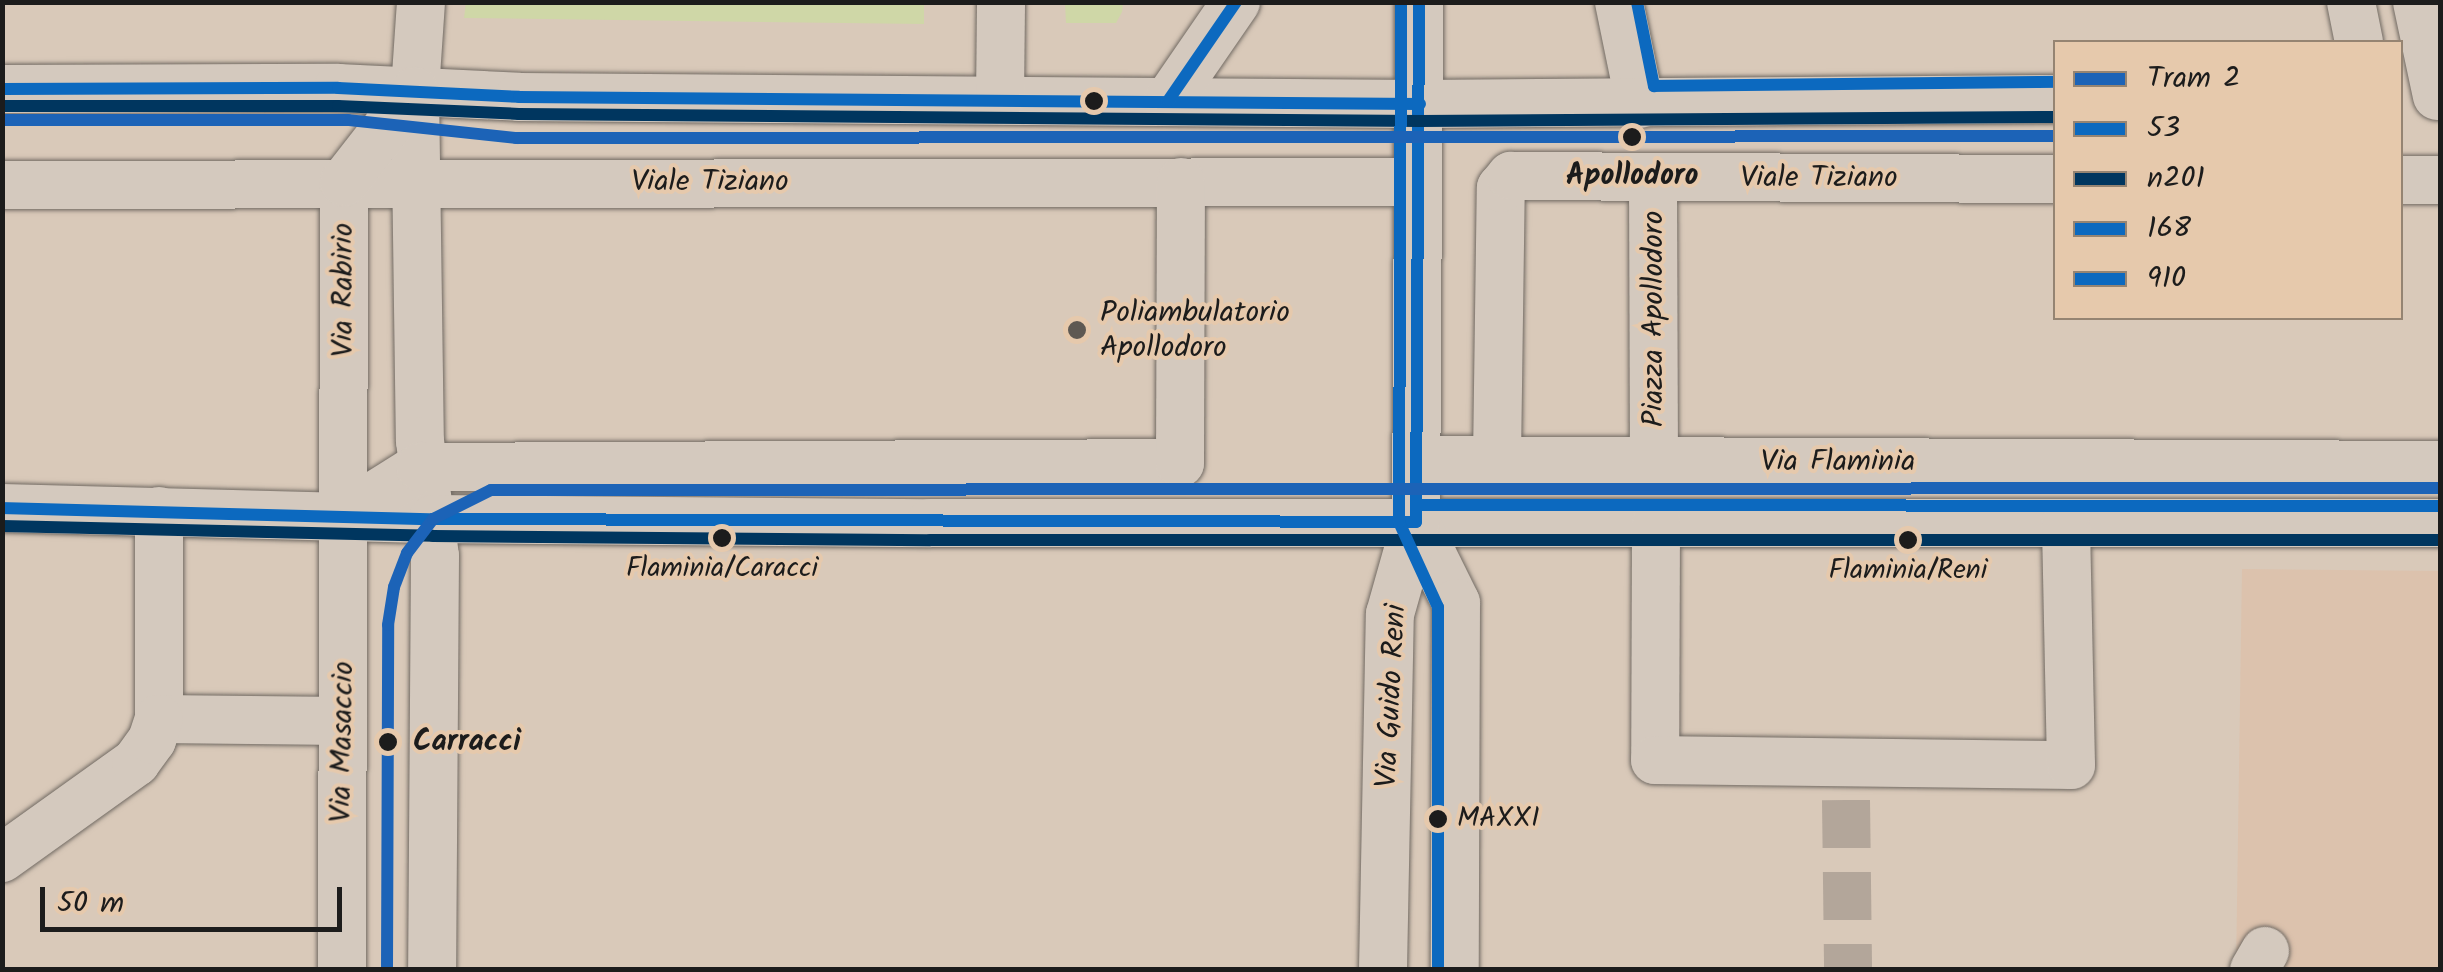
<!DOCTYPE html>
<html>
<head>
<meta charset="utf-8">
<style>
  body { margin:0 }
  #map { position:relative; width:2443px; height:972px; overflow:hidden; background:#d9c9b9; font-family:Kalam,sans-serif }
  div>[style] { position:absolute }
  .built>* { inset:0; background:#dcc2ad }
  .green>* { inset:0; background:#cfd7a7 }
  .minor-tunnel>* { height:48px; margin-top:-24px; transform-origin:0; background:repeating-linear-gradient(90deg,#b3a69a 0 48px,transparent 0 72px) }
  .roads { filter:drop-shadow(0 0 2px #716a63) drop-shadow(0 0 2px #716a63) }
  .minor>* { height:48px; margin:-24px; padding:0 24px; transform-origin:24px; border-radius:24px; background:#d4c9be }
  .bus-1>* { height:12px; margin:-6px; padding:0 6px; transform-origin:6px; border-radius:6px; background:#0c69bf }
  .bus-2>* { height:12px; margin:-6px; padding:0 6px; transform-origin:6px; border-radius:6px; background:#00365f }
  .bus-3>* { height:12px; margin:-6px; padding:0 6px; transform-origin:6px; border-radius:6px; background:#0c69bf }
  .bus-4>* { height:12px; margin:-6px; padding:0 6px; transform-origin:6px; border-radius:6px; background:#0c69bf }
  .tram-1>* { height:12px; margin:-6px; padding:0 6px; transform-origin:6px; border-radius:6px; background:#1c63b7 }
  .dots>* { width:28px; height:28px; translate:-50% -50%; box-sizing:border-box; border:5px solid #e6c9ac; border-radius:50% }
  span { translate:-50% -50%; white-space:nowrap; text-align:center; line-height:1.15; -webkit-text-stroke:8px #e6c9ac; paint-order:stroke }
  .bus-label { font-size:28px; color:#1c1c1c }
  .left { translate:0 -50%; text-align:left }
  .stop-label { font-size:30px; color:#1c1c1c; font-weight:700 }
  .street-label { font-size:30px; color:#1c1c1c }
  .poi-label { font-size:30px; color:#1c1c1c }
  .frame { position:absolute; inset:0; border:5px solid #1c1c1c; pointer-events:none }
  .legend { position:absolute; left:2053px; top:40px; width:350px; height:280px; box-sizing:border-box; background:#e6c9ac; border:2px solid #958472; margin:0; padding:12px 18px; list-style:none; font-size:30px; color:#1c1c1c }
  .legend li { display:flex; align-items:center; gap:20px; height:50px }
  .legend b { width:50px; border:2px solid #958472 }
  .scale { position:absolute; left:40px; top:887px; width:302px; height:45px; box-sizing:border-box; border:5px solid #1c1c1c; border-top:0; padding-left:12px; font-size:30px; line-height:35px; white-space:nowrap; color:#1c1c1c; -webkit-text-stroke:8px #e6c9ac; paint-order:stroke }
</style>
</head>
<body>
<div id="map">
  <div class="built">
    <i style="clip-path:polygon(2242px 569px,2440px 571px,2440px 969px,2236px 970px)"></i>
  </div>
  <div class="green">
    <i style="clip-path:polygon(466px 2px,924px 2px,924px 24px,464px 18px)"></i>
    <i style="clip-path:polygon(1065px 3px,1123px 3px,1122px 12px,1116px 23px,1066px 23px)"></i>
  </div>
  <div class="minor-tunnel">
    <i style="left:1846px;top:800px;width:170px;rotate:89.3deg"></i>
  </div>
  <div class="roads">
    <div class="minor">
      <i style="left:421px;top:2px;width:89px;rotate:93.9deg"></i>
      <i style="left:415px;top:91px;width:350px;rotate:89.2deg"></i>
      <i style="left:420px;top:441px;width:116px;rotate:82.6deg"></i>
      <i style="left:435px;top:556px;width:414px;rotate:90.4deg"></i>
      <i style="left:1619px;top:2px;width:104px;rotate:78.4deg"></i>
      <i style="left:2351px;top:2px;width:41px;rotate:78.7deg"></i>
      <i style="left:2417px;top:2px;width:96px;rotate:78deg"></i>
      <i style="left:2px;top:89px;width:336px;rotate:-0.2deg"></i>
      <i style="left:338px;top:88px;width:181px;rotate:2.8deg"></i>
      <i style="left:519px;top:97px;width:901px;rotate:0.45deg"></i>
      <i style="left:1420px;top:104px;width:636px;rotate:-0.45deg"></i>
      <i style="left:1000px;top:100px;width:98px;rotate:-89.4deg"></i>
      <i style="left:1168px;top:101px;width:120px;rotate:-55.5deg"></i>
      <i style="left:1653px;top:178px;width:283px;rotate:89.8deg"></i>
      <i style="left:2400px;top:180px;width:40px"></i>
      <i style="left:2px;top:185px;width:1416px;rotate:-0.12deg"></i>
      <i style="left:1497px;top:459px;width:271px;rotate:-89.2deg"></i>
      <i style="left:1501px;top:188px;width:16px;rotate:-50deg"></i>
      <i style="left:1511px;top:176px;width:545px;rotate:0.32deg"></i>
      <i style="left:1416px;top:460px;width:1024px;rotate:0.28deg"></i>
      <i style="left:2px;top:508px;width:431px;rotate:1.5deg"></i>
      <i style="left:433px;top:519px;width:497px;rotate:0.5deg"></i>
      <i style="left:930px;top:523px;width:1510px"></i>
      <i style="left:159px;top:511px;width:208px;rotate:90deg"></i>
      <i style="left:159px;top:719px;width:184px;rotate:0.6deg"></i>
      <i style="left:345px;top:514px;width:89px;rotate:-32.1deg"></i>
      <i style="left:420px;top:467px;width:760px;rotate:-0.3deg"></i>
      <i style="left:1180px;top:463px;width:281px;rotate:-89.8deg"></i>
      <i style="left:1416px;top:522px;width:90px;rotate:63.7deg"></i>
      <i style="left:1456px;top:603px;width:367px;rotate:90.2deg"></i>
      <i style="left:1656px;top:523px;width:237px;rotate:90.2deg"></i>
      <i style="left:1655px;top:760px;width:416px;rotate:0.7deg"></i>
      <i style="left:2071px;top:765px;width:241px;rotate:-91.2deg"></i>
      <i style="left:2px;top:858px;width:165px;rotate:-35.6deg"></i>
      <i style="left:136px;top:762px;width:27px;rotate:-54deg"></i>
      <i style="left:152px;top:740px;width:22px;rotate:-72deg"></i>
      <i style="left:342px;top:970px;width:788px;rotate:-89.85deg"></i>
      <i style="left:344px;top:182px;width:115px;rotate:-52deg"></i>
      <i style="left:1383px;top:970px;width:356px;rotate:-88.9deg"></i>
      <i style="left:1390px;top:614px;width:96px;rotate:-74.2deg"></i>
      <i style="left:1416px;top:522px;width:520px;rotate:-89.67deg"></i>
      <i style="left:2254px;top:970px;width:22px;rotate:-60deg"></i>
    </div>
  </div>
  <div class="bus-1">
    <i style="left:2px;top:89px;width:336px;rotate:-0.2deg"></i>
    <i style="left:338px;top:88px;width:181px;rotate:2.8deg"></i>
    <i style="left:519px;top:97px;width:901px;rotate:0.45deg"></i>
    <i style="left:1168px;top:101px;width:120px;rotate:-55.5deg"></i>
    <i style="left:2px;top:508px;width:431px;rotate:1.5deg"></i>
    <i style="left:433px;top:519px;width:983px;rotate:0.17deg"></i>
    <i style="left:1416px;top:522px;width:520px;rotate:-89.67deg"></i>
  </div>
  <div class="bus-2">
    <i style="left:2px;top:106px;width:336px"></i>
    <i style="left:338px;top:106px;width:181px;rotate:2.5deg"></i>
    <i style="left:519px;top:114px;width:901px;rotate:0.45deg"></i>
    <i style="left:1420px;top:121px;width:636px;rotate:-0.36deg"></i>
    <i style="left:2px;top:526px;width:431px;rotate:1.3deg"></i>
    <i style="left:433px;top:536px;width:497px;rotate:0.5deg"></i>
    <i style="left:930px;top:540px;width:1510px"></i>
  </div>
  <div class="bus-3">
    <i style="left:1401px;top:2px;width:520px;rotate:90.22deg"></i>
    <i style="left:1399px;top:522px;width:94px;rotate:65.4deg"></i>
    <i style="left:1438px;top:607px;width:363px;rotate:90deg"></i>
  </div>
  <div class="bus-4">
    <i style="left:1637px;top:2px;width:86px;rotate:78.6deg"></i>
    <i style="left:1654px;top:86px;width:402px;rotate:-0.6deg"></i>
    <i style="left:1416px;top:505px;width:1024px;rotate:0.06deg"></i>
    <i style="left:1399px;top:522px;width:520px;rotate:-89.78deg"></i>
  </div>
  <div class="tram-1">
    <i style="left:2px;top:120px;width:346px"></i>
    <i style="left:348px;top:120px;width:169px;rotate:6.1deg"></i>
    <i style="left:516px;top:138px;width:1540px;rotate:-0.07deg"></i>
    <i style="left:387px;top:970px;width:345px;rotate:-89.8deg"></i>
    <i style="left:388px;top:625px;width:38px;rotate:-81deg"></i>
    <i style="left:394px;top:587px;width:36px;rotate:-69deg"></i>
    <i style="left:407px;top:553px;width:43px;rotate:-52.6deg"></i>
    <i style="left:433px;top:519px;width:65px;rotate:-26.6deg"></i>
    <i style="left:491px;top:490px;width:1949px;rotate:-0.06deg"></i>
  </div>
  <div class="dots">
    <i style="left:1094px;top:101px;background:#1c1c1c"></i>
    <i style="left:1632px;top:137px;background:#1c1c1c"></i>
    <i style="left:1077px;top:330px;background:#5e5953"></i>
    <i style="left:722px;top:538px;background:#1c1c1c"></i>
    <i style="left:1908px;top:540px;background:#1c1c1c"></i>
    <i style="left:388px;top:742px;background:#1c1c1c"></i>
    <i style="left:1438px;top:819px;background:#1c1c1c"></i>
  </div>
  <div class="bus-label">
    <span style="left:722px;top:569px">Flaminia/Caracci</span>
    <span style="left:1908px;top:571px">Flaminia/Reni</span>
    <span class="left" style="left:1457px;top:819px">MAXXI</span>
  </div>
  <div class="stop-label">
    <span style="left:1632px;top:176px">Apollodoro</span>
    <span class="left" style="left:413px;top:742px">Carracci</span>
  </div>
  <div class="street-label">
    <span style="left:1819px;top:178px">Viale Tiziano</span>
    <span style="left:710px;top:182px">Viale Tiziano</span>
    <span style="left:344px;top:290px;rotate:-90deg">Via Rabirio</span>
    <span style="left:1654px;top:319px;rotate:-90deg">Piazza Apollodoro</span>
    <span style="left:1838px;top:462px">Via Flaminia</span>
    <span style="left:1392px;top:696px;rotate:-87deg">Via Guido Reni</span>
    <span style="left:343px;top:742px;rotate:-89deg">Via Masaccio</span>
  </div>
  <div class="poi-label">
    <span class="left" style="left:1100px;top:330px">Poliambulatorio<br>Apollodoro</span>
  </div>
  <div class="frame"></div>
  <ul class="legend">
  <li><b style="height:12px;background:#1c63b7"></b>Tram 2</li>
  <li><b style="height:12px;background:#0c69bf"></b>53</li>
  <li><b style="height:12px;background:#00365f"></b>n201</li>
  <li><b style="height:12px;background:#0c69bf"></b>168</li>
  <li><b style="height:12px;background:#0c69bf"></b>910</li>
  </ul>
  <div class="scale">50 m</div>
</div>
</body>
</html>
